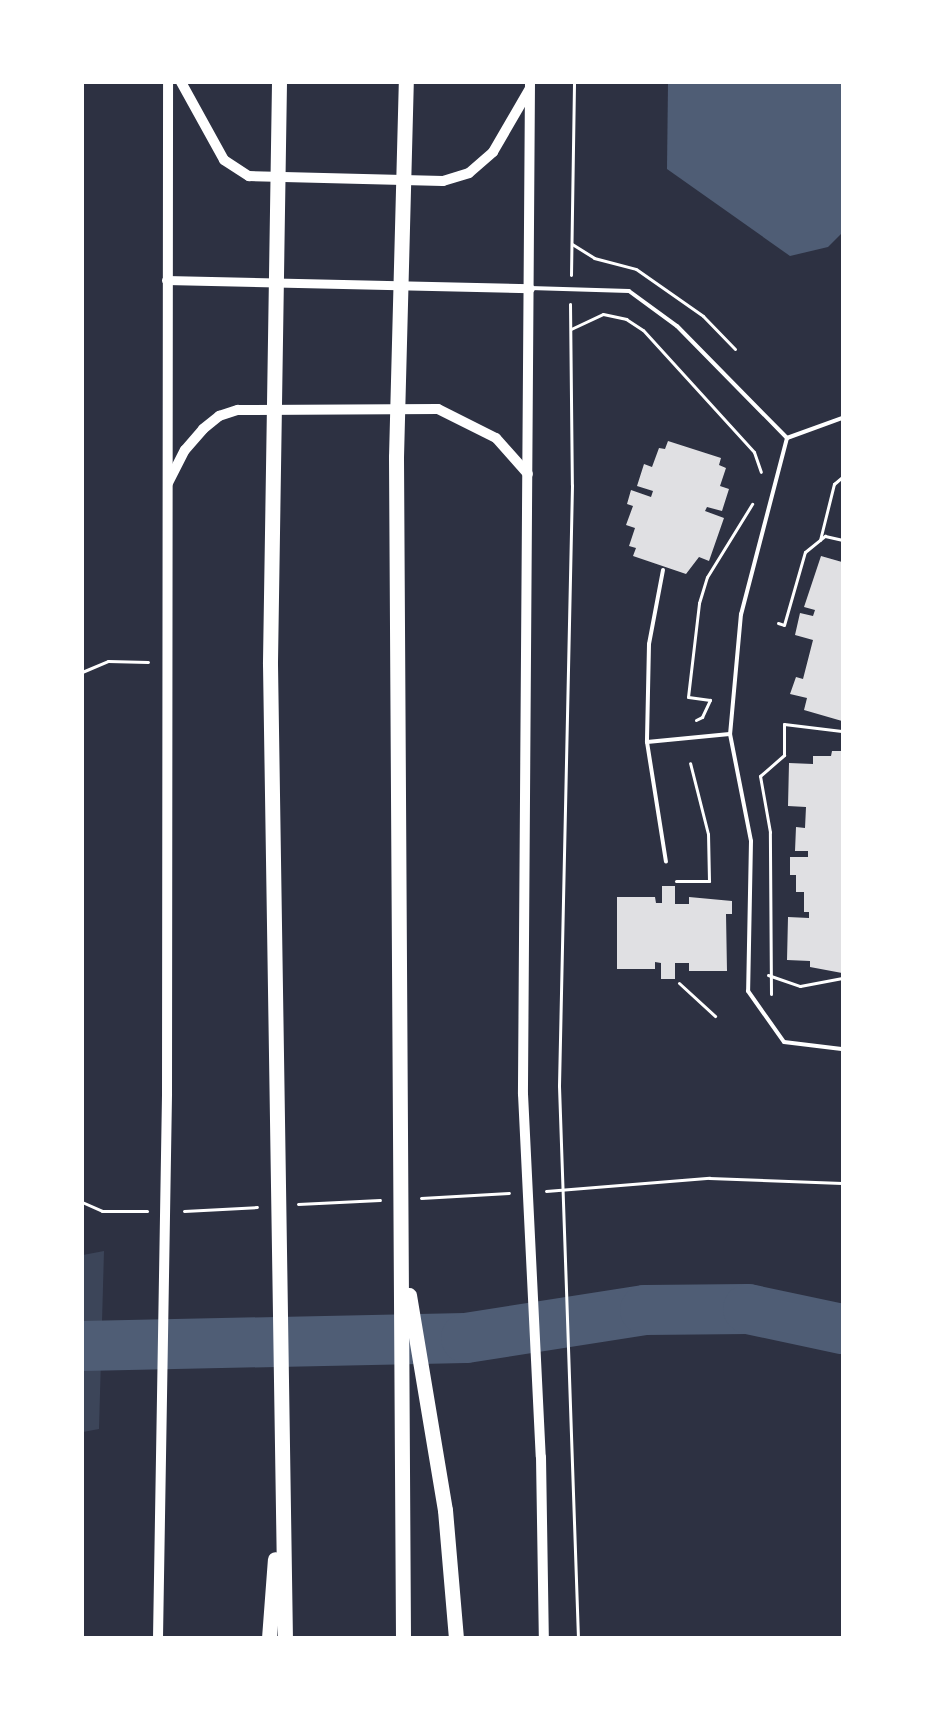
<!DOCTYPE html>
<html>
<head>
<meta charset="utf-8">
<style>
  body { margin:0 }
  #map { position:relative; width:925px; height:1720px; overflow:hidden; background:#2d3142; font-family:"DM Sans",sans-serif }
  div>[style] { position:absolute }
  .green>* { inset:0; background:#3c4559 }
  .water>* { inset:0; background:#4f5d75 }
  .river>* { height:50px; margin:-25px; padding:0 25px; transform-origin:25px; border-radius:25px; background:#4f5d75 }
  .building>* { inset:0; background:#e0e0e3 }
  .path>* { height:3px; margin:-1.5px; padding:0 1.5px; transform-origin:1.5px; border-radius:1.5px; background:#fff }
  .service>* { height:4px; margin:-2px; padding:0 2px; transform-origin:2px; border-radius:2px; background:#fff }
  .tertiary>* { height:9px; margin:-4.5px; padding:0 4.5px; transform-origin:4.5px; border-radius:4.5px; background:#fff }
  .secondary>* { height:10px; margin:-5px; padding:0 5px; transform-origin:5px; border-radius:5px; background:#fff }
  .motorway>* { height:15px; margin:-7.5px; padding:0 7.5px; transform-origin:7.5px; border-radius:7.5px; background:#fff }
  span { translate:-50% -50%; white-space:nowrap; text-align:center; line-height:1.15; -webkit-text-stroke:4px #fff; paint-order:stroke }
  .frame { position:absolute; inset:0; border:84px solid #fff; pointer-events:none }
</style>
</head>
<body>
<div id="map">
  <div class="green">
    <i style="clip-path:polygon(104px 1251px,99px 1429px,83px 1432px,83px 1255px)"></i>
  </div>
  <div class="water">
    <i style="clip-path:polygon(668px 83px,842px 83px,842px 233px,828px 247px,790px 256px,667px 169px)"></i>
  </div>
  <div class="river">
    <i style="left:82px;top:1346px;width:384px;rotate:-1.2deg"></i>
    <i style="left:466px;top:1338px;width:181px;rotate:-8.9deg"></i>
    <i style="left:645px;top:1310px;width:103px;rotate:-0.6deg"></i>
    <i style="left:748px;top:1309px;width:96px;rotate:12deg"></i>
  </div>
  <div class="building">
    <i style="clip-path:polygon(668px 441px,721px 458px,719px 465px,726px 468px,720px 486px,729px 489px,722px 511px,707px 507px,705px 511px,724px 518px,709px 561px,699px 557px,686px 574px,633px 556px,636px 548px,629px 546px,635px 528px,626px 525px,633px 506px,627px 504px,631px 490px,651px 497px,653px 491px,637px 486px,644px 464px,652px 467px,659px 448px,665px 449px)"></i>
    <i style="clip-path:polygon(821px 556px,842px 562px,842px 721px,804px 710px,807px 698px,790px 694px,796px 677px,803px 679px,813px 640px,795px 635px,800px 613px,813px 616px,815px 610px,804px 607px)"></i>
    <i style="clip-path:polygon(832px 751px,842px 751px,842px 973px,810px 967px,810px 961px,787px 960px,788px 917px,809px 918px,809px 912px,804px 912px,804px 892px,796px 892px,796px 875px,790px 875px,790px 857px,808px 857px,808px 851px,795px 851px,796px 827px,805px 828px,806px 807px,788px 806px,789px 763px,813px 764px,813px 756px,831px 756px)"></i>
    <i style="clip-path:polygon(662px 886px,675px 886px,675px 904px,689px 904px,689px 897px,732px 901px,732px 914px,726px 914px,727px 971px,689px 971px,689px 963px,675px 963px,675px 979px,661px 979px,661px 963px,655px 962px,655px 969px,617px 969px,617px 897px,655px 897px,656px 903px,662px 903px)"></i>
  </div>
  <div class="path">
    <i style="left:572px;top:244px;width:26px;rotate:32deg"></i>
    <i style="left:594px;top:258px;width:43px;rotate:14.7deg"></i>
    <i style="left:636px;top:269px;width:82px;rotate:35deg"></i>
    <i style="left:703px;top:316px;width:46px;rotate:45.9deg"></i>
    <i style="left:571px;top:275px;width:193px;rotate:-89.1deg"></i>
    <i style="left:570px;top:304px;width:181px;rotate:89.4deg"></i>
    <i style="left:572px;top:485px;width:601px;rotate:91.24deg"></i>
    <i style="left:559px;top:1086px;width:552px;rotate:88.03deg"></i>
    <i style="left:571px;top:329px;width:35px;rotate:-25deg"></i>
    <i style="left:603px;top:314px;width:24px;rotate:12deg"></i>
    <i style="left:626px;top:319px;width:20px;rotate:33deg"></i>
    <i style="left:643px;top:330px;width:165px;rotate:47.7deg"></i>
    <i style="left:754px;top:452px;width:21px;rotate:71deg"></i>
    <i style="left:820px;top:540px;width:58px;rotate:-76deg"></i>
    <i style="left:834px;top:484px;width:11px;rotate:-41deg"></i>
    <i style="left:778px;top:623px;width:6px;rotate:18deg"></i>
    <i style="left:784px;top:625px;width:76px;rotate:-74deg"></i>
    <i style="left:805px;top:552px;width:26px;rotate:-39deg"></i>
    <i style="left:825px;top:536px;width:17px;rotate:13deg"></i>
    <i style="left:82px;top:672px;width:28px;rotate:-23deg"></i>
    <i style="left:108px;top:661px;width:40px;rotate:1.4deg"></i>
    <i style="left:696px;top:720px;width:7px;rotate:-27deg"></i>
    <i style="left:702px;top:717px;width:19px;rotate:-65deg"></i>
    <i style="left:710px;top:700px;width:22px;rotate:-172deg"></i>
    <i style="left:688px;top:697px;width:95px;rotate:-83.3deg"></i>
    <i style="left:699px;top:603px;width:27px;rotate:-73deg"></i>
    <i style="left:707px;top:577px;width:86px;rotate:-58.3deg"></i>
    <i style="left:676px;top:881px;width:33px"></i>
    <i style="left:709px;top:881px;width:47px;rotate:-91.2deg"></i>
    <i style="left:708px;top:834px;width:73px;rotate:-104.2deg"></i>
    <i style="left:768px;top:975px;width:34px;rotate:19deg"></i>
    <i style="left:800px;top:986px;width:43px;rotate:-10.8deg"></i>
    <i style="left:679px;top:983px;width:49px;rotate:42.5deg"></i>
    <i style="left:771px;top:994px;width:162px;rotate:-90.4deg"></i>
    <i style="left:770px;top:832px;width:57px;rotate:-100.1deg"></i>
    <i style="left:760px;top:776px;width:32px;rotate:-41deg"></i>
    <i style="left:784px;top:755px;width:31px;rotate:-90deg"></i>
    <i style="left:784px;top:724px;width:58px;rotate:6.9deg"></i>
    <i style="left:546px;top:1191px;width:164px;rotate:-4.6deg"></i>
    <i style="left:709px;top:1178px;width:133px;rotate:2.2deg"></i>
    <i style="left:421px;top:1198px;width:88px;rotate:-3.3deg"></i>
    <i style="left:82px;top:1202px;width:22px;rotate:24deg"></i>
    <i style="left:102px;top:1211px;width:45px"></i>
    <i style="left:298px;top:1204px;width:82px;rotate:-2.8deg"></i>
    <i style="left:184px;top:1211px;width:73px;rotate:-3.1deg"></i>
  </div>
  <div class="service">
    <i style="left:530px;top:288px;width:99px;rotate:1.7deg"></i>
    <i style="left:629px;top:291px;width:59px;rotate:36.1deg"></i>
    <i style="left:677px;top:326px;width:157px;rotate:45.5deg"></i>
    <i style="left:787px;top:438px;width:182px;rotate:104.6deg"></i>
    <i style="left:741px;top:614px;width:121px;rotate:95.2deg"></i>
    <i style="left:730px;top:734px;width:109px;rotate:78.9deg"></i>
    <i style="left:751px;top:841px;width:150px;rotate:91.1deg"></i>
    <i style="left:748px;top:991px;width:62px;rotate:54.8deg"></i>
    <i style="left:784px;top:1042px;width:58px;rotate:6.9deg"></i>
    <i style="left:787px;top:438px;width:59px;rotate:-20deg"></i>
    <i style="left:663px;top:570px;width:75px;rotate:100.7deg"></i>
    <i style="left:649px;top:644px;width:98px;rotate:91.2deg"></i>
    <i style="left:647px;top:742px;width:121px;rotate:81deg"></i>
    <i style="left:647px;top:742px;width:83px;rotate:-5.5deg"></i>
  </div>
  <div class="tertiary">
    <i style="left:166px;top:280px;width:364px;rotate:1.3deg"></i>
  </div>
  <div class="secondary">
    <i style="left:181px;top:82px;width:89px;rotate:61.1deg"></i>
    <i style="left:224px;top:160px;width:30px;rotate:33deg"></i>
    <i style="left:249px;top:176px;width:194px;rotate:1.5deg"></i>
    <i style="left:443px;top:181px;width:27px;rotate:-17deg"></i>
    <i style="left:469px;top:173px;width:32px;rotate:-41deg"></i>
    <i style="left:493px;top:152px;width:72px;rotate:-59.9deg"></i>
    <i style="left:530px;top:82px;width:1012px;rotate:90.4deg"></i>
    <i style="left:523px;top:1094px;width:363px;rotate:87.2deg"></i>
    <i style="left:541px;top:1457px;width:181px;rotate:89.1deg"></i>
    <i style="left:168px;top:483px;width:37px;rotate:-63deg"></i>
    <i style="left:185px;top:450px;width:28px;rotate:-49deg"></i>
    <i style="left:203px;top:429px;width:21px;rotate:-39deg"></i>
    <i style="left:219px;top:416px;width:20px;rotate:-18deg"></i>
    <i style="left:238px;top:410px;width:200px;rotate:-0.3deg"></i>
    <i style="left:438px;top:409px;width:65px;rotate:26.6deg"></i>
    <i style="left:496px;top:438px;width:48px;rotate:48.4deg"></i>
    <i style="left:158px;top:1638px;width:545px;rotate:-89.05deg"></i>
    <i style="left:167px;top:1093px;width:1011px;rotate:-89.94deg"></i>
  </div>
  <div class="motorway">
    <i style="left:279px;top:82px;width:582px;rotate:90.89deg"></i>
    <i style="left:270px;top:664px;width:974px;rotate:89.12deg"></i>
    <i style="left:409px;top:1295px;width:218px;rotate:80.5deg"></i>
    <i style="left:445px;top:1510px;width:128px;rotate:85.1deg"></i>
    <i style="left:269px;top:1638px;width:79px;rotate:-85.7deg"></i>
    <i style="left:403px;top:1638px;width:1181px;rotate:-90.34deg"></i>
    <i style="left:396px;top:457px;width:375px;rotate:-88.5deg"></i>
  </div>
  <div class="frame"></div>
</div>
</body>
</html>
